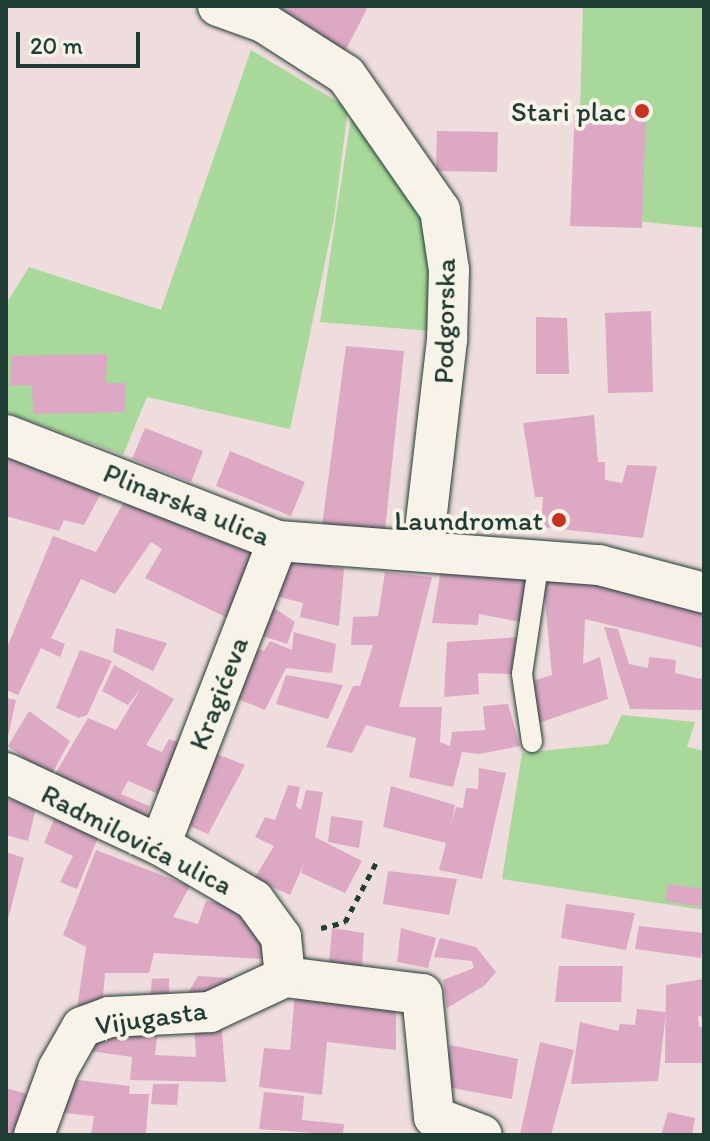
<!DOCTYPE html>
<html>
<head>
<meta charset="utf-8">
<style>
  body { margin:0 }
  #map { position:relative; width:710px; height:1141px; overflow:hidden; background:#efdcdd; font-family:Itim,sans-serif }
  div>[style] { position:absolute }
  .green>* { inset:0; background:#a8d99b }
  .building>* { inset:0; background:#dca8c4 }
  .path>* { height:5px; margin-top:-2.5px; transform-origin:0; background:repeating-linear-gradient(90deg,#1f3d34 0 6px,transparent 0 12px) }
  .roads { filter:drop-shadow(0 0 2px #1f3d34) drop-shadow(0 0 2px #1f3d34) }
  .lane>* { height:20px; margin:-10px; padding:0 10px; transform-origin:10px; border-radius:10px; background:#f7f3e8 }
  .street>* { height:40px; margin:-20px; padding:0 20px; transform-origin:20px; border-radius:20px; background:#f7f3e8 }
  .dots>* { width:22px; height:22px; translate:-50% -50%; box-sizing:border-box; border:4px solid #f7f3e8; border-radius:50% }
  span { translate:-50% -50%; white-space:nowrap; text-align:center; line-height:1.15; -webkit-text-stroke:8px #f7f3e8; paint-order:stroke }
  .poi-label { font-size:28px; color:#1f3d34 }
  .right { translate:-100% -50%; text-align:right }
  .street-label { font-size:28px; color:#1f3d34 }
  .frame { position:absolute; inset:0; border:8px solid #1f3d34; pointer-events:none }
  .scale { position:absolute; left:16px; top:32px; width:124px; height:36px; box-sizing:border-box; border:4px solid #1f3d34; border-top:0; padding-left:10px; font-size:24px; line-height:28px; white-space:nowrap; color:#1f3d34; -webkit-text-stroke:6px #f7f3e8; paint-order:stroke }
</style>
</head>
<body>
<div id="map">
  <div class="green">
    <i style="clip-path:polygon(583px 6px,704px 6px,704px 228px,577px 215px)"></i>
    <i style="clip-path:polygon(251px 50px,348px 108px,334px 219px,290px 429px,147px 397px,123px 455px,6px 412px,6px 304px,29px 267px,161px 310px)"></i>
    <i style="clip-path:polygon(352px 111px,439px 234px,431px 331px,320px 322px)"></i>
    <i style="clip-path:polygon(622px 715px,695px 722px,687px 747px,704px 751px,704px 910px,502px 879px,522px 753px,608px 744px)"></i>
  </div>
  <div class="building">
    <i style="clip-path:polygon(255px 6px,362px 6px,367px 9px,342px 57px)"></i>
    <i style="clip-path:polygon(575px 107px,646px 109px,642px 228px,570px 226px)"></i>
    <i style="clip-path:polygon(437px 131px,498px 132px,497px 172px,436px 171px)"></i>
    <i style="clip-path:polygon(651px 311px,653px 392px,608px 393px,605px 313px)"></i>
    <i style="clip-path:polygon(536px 317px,567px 318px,569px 374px,536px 374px)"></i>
    <i style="clip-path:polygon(346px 346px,404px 351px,385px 530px,322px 526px)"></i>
    <i style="clip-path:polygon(107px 354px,106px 383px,126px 383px,125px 412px,33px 414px,32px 385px,10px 386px,11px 356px)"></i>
    <i style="clip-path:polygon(594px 415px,598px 462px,605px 462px,605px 480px,622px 483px,627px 465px,657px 466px,643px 538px,541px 527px,543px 497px,535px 497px,523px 423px)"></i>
    <i style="clip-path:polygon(145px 428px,203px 451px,191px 482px,132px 459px)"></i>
    <i style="clip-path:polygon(230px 451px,305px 482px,291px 516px,216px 486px)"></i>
    <i style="clip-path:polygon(6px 453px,107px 482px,84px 525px,64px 520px,59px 531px,6px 516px)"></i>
    <i style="clip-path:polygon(130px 491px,269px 555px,238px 623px,145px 578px,162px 549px,151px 542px,115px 594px,81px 579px,51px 638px,65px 644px,60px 657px,41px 648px,18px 695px,6px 690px,6px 650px,53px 536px,96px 552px)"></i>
    <i style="clip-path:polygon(286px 557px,344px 569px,339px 626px,300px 617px,303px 603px,268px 594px)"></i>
    <i style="clip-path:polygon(441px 569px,530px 578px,520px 622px,479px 614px,478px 625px,432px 623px)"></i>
    <i style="clip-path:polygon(385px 572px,432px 577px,399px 707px,442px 707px,440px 742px,450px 746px,452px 732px,485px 730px,483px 706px,508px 704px,520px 746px,480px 754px,462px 752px,453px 787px,409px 777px,416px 738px,366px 725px,352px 753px,326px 747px,353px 686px,360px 686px,373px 645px,351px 645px,353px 617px,378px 616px)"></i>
    <i style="clip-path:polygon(543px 579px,608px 586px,704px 610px,704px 648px,585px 619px,583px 664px,600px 657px,608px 699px,536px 724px,529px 682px,552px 675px)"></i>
    <i style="clip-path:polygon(264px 601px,295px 622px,287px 644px,250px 632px)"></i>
    <i style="clip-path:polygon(604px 627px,618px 629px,629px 664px,648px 668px,649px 657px,676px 660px,675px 673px,701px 679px,704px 674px,704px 710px,630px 709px)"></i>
    <i style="clip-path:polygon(116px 628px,167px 643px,153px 671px,113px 652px)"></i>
    <i style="clip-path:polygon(294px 632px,336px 644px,332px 673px,286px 668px,265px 710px,228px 695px,247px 644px,264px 651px,270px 641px,292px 650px)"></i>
    <i style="clip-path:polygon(519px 637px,512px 674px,478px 673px,479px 694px,444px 697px,447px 642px)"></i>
    <i style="clip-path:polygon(80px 650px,112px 661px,87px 715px,79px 718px,56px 708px)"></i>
    <i style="clip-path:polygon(114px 665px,174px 699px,146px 745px,162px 752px,169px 739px,184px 744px,163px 796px,128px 781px,121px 794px,149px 806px,144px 824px,54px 776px,88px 718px,116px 730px,141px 688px,128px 705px,102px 691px)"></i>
    <i style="clip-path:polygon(286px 675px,343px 685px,328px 719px,276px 704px)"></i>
    <i style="clip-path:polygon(6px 698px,16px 700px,7px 741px,6px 740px)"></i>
    <i style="clip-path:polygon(29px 711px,70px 741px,50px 777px,8px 746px)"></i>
    <i style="clip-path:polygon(209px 751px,245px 765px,208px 834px,176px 820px)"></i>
    <i style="clip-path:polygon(479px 768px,506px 773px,482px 879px,439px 870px,446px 843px,383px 827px,391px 786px,455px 805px,451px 825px,456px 807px,463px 808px,466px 788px,478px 789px)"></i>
    <i style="clip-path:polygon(288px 785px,300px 787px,296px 806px,301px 810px,306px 790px,323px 792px,315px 837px,362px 861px,345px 893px,301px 873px,305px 861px,290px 895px,254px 879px,274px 846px,255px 837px,265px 817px,275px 820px)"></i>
    <i style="clip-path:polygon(6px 798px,36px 808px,28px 841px,6px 835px)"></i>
    <i style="clip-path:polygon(59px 808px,103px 825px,77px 889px,60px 882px,73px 856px,44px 843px)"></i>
    <i style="clip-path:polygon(331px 816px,363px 821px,359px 848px,328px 842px)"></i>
    <i style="clip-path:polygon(96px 850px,190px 886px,173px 917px,198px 924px,206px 901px,251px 908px,265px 959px,154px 953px,149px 973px,105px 973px,102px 1010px,77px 1009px,86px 947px,63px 935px)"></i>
    <i style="clip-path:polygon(6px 852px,24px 858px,7px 923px,6px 923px)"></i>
    <i style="clip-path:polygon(388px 871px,457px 879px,449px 915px,383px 904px)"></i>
    <i style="clip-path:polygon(668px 884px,704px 889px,704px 907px,665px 901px)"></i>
    <i style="clip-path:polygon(566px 904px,635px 913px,626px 950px,561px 938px)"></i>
    <i style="clip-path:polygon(639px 926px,704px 933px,701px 958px,635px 949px)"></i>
    <i style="clip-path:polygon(332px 928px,364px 933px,362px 969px,329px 964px)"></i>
    <i style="clip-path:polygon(401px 928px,436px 938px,428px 968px,397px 962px)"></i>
    <i style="clip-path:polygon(440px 938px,476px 947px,496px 972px,484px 986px,447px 1008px,443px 980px,474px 968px,472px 961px,434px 957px)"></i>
    <i style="clip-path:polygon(559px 966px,623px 966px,621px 1002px,555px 1002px)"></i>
    <i style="clip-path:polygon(198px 976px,247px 979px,180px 1007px)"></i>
    <i style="clip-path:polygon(169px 978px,170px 1008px,149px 1010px,152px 979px)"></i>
    <i style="clip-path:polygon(704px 979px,704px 1017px,698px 1016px,699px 1027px,704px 1027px,704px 1063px,665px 1063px,666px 985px)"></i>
    <i style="clip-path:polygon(295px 993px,396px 1004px,396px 1050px,327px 1042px,322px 1095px,259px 1087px,264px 1048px,290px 1050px)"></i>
    <i style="clip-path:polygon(637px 1009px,666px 1012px,658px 1081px,571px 1084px,580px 1022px,618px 1031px,620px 1024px,635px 1025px)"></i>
    <i style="clip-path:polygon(221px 1020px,226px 1082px,130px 1080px,132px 1057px,83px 1050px,93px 1033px,159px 1021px,155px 1055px,196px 1057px,194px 1021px)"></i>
    <i style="clip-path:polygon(540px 1042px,574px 1050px,551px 1135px,520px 1135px)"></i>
    <i style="clip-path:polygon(450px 1045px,518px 1059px,512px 1099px,442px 1086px)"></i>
    <i style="clip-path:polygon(69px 1079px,130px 1086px,129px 1094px,149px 1094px,146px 1135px,91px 1135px,94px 1116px,54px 1112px)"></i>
    <i style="clip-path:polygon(153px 1084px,179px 1084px,177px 1105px,151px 1104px)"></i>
    <i style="clip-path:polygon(6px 1088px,42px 1098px,29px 1135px,6px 1135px)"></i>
    <i style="clip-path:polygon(264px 1092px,304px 1096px,302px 1120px,344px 1124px,343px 1135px,259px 1129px)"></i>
    <i style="clip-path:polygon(668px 1112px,695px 1118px,692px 1135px,661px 1135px)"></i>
  </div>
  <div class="path">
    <i style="left:321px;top:928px;width:25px;rotate:-14deg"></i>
    <i style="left:345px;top:922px;width:69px;rotate:-62.3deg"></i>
  </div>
  <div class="roads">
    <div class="lane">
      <i style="left:532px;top:742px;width:69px;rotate:-98.4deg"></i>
      <i style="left:522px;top:674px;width:115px;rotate:-81.5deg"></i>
    </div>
    <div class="street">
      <i style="left:218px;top:6px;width:48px;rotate:19.6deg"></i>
      <i style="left:263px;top:22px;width:98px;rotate:32.6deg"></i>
      <i style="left:346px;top:75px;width:165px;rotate:55.2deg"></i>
      <i style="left:440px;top:210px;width:61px;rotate:81.5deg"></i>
      <i style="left:449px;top:270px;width:70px;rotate:91.6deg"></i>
      <i style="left:447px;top:340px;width:210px;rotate:96.6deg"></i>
      <i style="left:6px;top:435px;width:292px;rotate:21.3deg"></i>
      <i style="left:278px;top:541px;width:322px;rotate:4.3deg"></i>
      <i style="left:599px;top:565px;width:109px;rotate:14.9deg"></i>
      <i style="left:6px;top:773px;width:170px;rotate:25.1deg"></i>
      <i style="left:160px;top:845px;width:109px;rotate:30.3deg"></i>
      <i style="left:254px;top:900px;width:46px;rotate:53.9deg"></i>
      <i style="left:281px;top:937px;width:40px;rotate:84.3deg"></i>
      <i style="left:285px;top:977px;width:138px;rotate:7.1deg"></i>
      <i style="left:422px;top:994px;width:124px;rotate:84.4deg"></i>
      <i style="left:434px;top:1117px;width:51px;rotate:20.6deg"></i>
      <i style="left:160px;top:845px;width:326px;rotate:-68.8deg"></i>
      <i style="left:34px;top:1135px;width:70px;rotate:-70deg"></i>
      <i style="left:58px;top:1069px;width:48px;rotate:-60.3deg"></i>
      <i style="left:82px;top:1027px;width:29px;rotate:-20deg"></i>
      <i style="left:109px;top:1017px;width:101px;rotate:-2.8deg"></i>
      <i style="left:210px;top:1012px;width:83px;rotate:-25deg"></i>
    </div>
  </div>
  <div class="dots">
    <i style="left:642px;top:111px;background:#c8321e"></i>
    <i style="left:559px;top:520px;background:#c8321e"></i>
  </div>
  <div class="poi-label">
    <span class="right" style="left:626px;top:111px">Stari plac</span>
    <span class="right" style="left:543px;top:520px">Laundromat</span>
  </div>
  <div class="street-label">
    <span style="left:444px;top:321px;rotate:-89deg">Podgorska</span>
    <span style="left:187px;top:504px;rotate:22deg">Plinarska ulica</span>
    <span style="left:218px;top:693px;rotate:-69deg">Kragićeva</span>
    <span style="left:137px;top:839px;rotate:27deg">Radmilovića ulica</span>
    <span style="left:151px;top:1017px;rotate:-8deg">Vijugasta</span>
  </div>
  <div class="frame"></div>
  <div class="scale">20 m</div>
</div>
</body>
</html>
